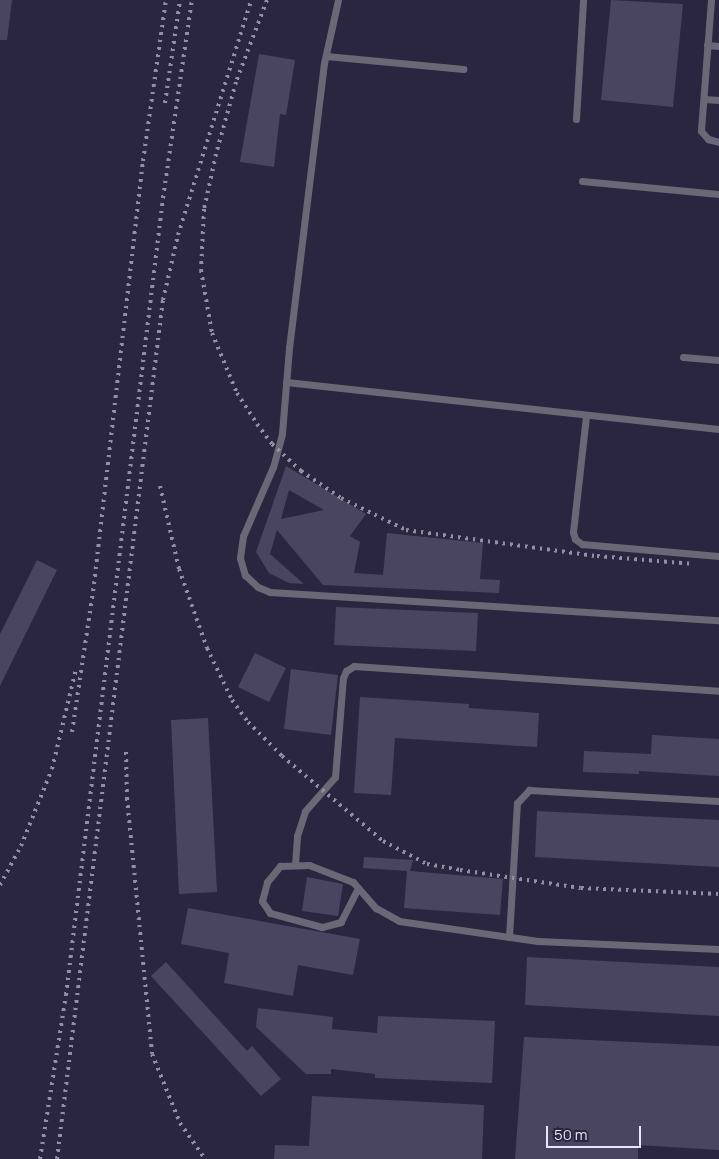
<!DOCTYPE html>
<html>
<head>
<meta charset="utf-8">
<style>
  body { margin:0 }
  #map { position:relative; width:719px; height:1159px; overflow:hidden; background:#2b263f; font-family:Manrope,sans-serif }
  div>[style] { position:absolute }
  .building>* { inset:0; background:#494560 }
  .lane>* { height:7px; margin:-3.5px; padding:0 3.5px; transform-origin:3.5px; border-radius:3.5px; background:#6a6876 }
  .rail>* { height:4px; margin-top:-2px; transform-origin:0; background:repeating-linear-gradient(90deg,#9390a4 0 2.5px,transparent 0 7.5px) }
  span { translate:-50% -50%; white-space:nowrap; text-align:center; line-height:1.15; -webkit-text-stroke:4px #2b263f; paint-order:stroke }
  .scale { position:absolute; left:546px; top:1126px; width:95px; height:22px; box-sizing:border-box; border:2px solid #e7e5f6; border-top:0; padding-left:6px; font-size:15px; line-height:18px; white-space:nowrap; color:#e7e5f6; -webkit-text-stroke:4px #2b263f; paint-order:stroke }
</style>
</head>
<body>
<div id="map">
  <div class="building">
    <i style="clip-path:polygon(0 0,12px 0,7px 40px,0 40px)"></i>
    <i style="clip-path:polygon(611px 0,683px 4px,673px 107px,601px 100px)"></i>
    <i style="clip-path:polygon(259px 54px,295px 60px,286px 115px,280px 114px,274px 167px,240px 162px)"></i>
    <i style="clip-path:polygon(evenodd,286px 466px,366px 514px,350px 536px,360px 542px,354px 573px,383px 575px,387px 533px,483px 543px,480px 579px,500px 580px,499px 593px,323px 585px,277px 530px,270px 554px,304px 584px,289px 583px,269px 573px,256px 552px,286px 466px,289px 490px,324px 510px,281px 519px,289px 490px)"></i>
    <i style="clip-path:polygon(37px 560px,57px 570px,0 686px,0 634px)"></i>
    <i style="clip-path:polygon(336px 607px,478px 613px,476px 651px,334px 645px)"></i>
    <i style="clip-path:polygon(255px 653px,286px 668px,269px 702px,238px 687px)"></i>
    <i style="clip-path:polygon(291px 669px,338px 675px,331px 735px,284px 729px)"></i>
    <i style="clip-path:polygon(360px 697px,469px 704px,469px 708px,539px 713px,537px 747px,395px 738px,391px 795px,354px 793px)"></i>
    <i style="clip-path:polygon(208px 718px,217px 892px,179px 894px,171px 720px)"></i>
    <i style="clip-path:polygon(652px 735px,719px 739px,719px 776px,639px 771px,639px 774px,583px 772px,584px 751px,651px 754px)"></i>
    <i style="clip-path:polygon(537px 811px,719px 820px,719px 867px,535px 857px)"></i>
    <i style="clip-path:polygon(364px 857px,413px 860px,410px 871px,503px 879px,500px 915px,404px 908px,407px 871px,363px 868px)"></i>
    <i style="clip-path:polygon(307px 877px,343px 884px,338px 916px,302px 911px)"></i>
    <i style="clip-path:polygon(188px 908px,360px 939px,353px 975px,298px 965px,293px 996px,224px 983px,229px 953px,181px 944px)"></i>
    <i style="clip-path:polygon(527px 957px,719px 967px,719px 1016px,525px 1005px)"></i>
    <i style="clip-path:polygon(166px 962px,247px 1051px,252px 1046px,281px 1079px,261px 1096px,151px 976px)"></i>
    <i style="clip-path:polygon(258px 1008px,333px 1017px,332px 1029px,377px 1033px,378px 1016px,495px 1021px,492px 1083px,375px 1078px,375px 1074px,331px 1069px,331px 1074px,306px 1074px,256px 1027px)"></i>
    <i style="clip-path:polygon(524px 1037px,719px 1046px,719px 1150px,638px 1145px,638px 1159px,515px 1159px)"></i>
    <i style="clip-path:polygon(312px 1096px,484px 1105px,482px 1159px,274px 1159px,275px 1145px,309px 1146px)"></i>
  </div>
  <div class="lane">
    <i style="left:338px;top:0;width:65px;rotate:102.5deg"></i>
    <i style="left:324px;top:63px;width:287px;rotate:97deg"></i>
    <i style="left:289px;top:348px;width:86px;rotate:94.7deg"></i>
    <i style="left:282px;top:434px;width:34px;rotate:105deg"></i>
    <i style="left:273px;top:467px;width:75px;rotate:113.5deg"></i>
    <i style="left:243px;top:536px;width:22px;rotate:98deg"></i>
    <i style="left:240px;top:558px;width:18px;rotate:74deg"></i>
    <i style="left:245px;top:575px;width:18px;rotate:43deg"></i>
    <i style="left:258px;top:587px;width:13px;rotate:23deg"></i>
    <i style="left:270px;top:592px;width:450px;rotate:3.6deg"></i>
    <i style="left:711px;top:0;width:131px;rotate:94.4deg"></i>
    <i style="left:701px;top:131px;width:11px;rotate:49deg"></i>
    <i style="left:708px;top:139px;width:11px;rotate:15deg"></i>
    <i style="left:707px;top:45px;width:12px;rotate:5deg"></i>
    <i style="left:326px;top:56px;width:138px;rotate:5.4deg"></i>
    <i style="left:704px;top:99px;width:15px;rotate:4deg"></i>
    <i style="left:576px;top:119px;width:119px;rotate:-86.6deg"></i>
    <i style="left:582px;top:181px;width:138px;rotate:5.4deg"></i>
    <i style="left:683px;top:357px;width:36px;rotate:5deg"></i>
    <i style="left:286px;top:382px;width:436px;rotate:6.2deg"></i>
    <i style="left:586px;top:416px;width:117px;rotate:96.4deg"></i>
    <i style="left:573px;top:532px;width:7px;rotate:74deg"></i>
    <i style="left:575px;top:539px;width:9px;rotate:36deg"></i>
    <i style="left:582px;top:544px;width:138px;rotate:5deg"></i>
    <i style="left:295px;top:865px;width:29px;rotate:-86deg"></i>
    <i style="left:297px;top:836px;width:26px;rotate:-72deg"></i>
    <i style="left:305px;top:811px;width:45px;rotate:-48.6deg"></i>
    <i style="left:335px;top:777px;width:99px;rotate:-85.4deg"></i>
    <i style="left:343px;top:678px;width:8px;rotate:-67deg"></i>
    <i style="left:346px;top:671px;width:9px;rotate:-32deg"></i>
    <i style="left:354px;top:666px;width:366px;rotate:3.9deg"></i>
    <i style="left:358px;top:888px;width:38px;rotate:117deg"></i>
    <i style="left:341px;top:922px;width:20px;rotate:165deg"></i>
    <i style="left:322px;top:927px;width:54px;rotate:-164.9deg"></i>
    <i style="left:270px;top:913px;width:14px;rotate:-124deg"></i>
    <i style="left:262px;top:901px;width:20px;rotate:-75deg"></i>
    <i style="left:267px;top:882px;width:21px;rotate:-51deg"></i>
    <i style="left:280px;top:866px;width:29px;rotate:-2deg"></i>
    <i style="left:309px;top:865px;width:47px;rotate:21.1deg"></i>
    <i style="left:353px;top:882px;width:35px;rotate:49deg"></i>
    <i style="left:376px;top:908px;width:26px;rotate:29deg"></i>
    <i style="left:399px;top:921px;width:140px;rotate:8.2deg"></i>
    <i style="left:538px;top:941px;width:181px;rotate:2.5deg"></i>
    <i style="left:509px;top:937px;width:134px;rotate:-86.6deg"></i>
    <i style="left:517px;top:803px;width:18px;rotate:-47deg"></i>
    <i style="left:529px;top:790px;width:190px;rotate:3.3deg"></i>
  </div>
  <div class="rail">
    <i style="left:267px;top:0;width:88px;rotate:110.7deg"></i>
    <i style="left:236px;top:82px;width:75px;rotate:105.5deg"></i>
    <i style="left:216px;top:154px;width:56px;rotate:102.3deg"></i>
    <i style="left:204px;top:209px;width:61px;rotate:92.8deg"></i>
    <i style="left:201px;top:270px;width:64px;rotate:80.1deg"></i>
    <i style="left:212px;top:333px;width:65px;rotate:67.4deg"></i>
    <i style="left:237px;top:393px;width:37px;rotate:57deg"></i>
    <i style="left:257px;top:424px;width:25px;rotate:53deg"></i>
    <i style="left:272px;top:444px;width:40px;rotate:43deg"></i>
    <i style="left:301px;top:471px;width:48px;rotate:34deg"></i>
    <i style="left:341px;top:498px;width:72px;rotate:26.2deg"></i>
    <i style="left:406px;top:530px;width:193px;rotate:7.8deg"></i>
    <i style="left:597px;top:556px;width:97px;rotate:4.7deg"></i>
    <i style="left:165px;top:103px;width:104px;rotate:-81.7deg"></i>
    <i style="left:160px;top:486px;width:85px;rotate:77.1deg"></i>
    <i style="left:179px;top:569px;width:84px;rotate:70.5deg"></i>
    <i style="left:207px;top:648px;width:58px;rotate:64.3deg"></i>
    <i style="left:232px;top:700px;width:27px;rotate:54deg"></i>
    <i style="left:248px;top:722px;width:48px;rotate:45deg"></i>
    <i style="left:282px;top:756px;width:132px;rotate:40.1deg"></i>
    <i style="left:383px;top:841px;width:50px;rotate:27.6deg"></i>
    <i style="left:427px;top:864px;width:34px;rotate:10deg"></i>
    <i style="left:460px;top:870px;width:122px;rotate:8.5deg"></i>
    <i style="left:581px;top:888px;width:138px;rotate:2.5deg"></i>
    <i style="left:72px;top:732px;width:150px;rotate:-81.5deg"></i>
    <i style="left:94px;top:584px;width:426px;rotate:-83.4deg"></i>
    <i style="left:143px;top:161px;width:163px;rotate:-81.9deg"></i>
    <i style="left:126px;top:752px;width:46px;rotate:88.8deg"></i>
    <i style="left:127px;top:798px;width:257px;rotate:84.4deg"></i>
    <i style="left:152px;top:1054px;width:74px;rotate:67.9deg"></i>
    <i style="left:180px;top:1123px;width:44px;rotate:55.2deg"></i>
    <i style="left:0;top:885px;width:44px;rotate:-61.7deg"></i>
    <i style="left:21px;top:846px;width:83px;rotate:-68.1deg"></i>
    <i style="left:52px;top:769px;width:103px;rotate:-76.5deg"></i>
    <i style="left:40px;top:1159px;width:166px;rotate:-81deg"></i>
    <i style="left:66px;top:995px;width:803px;rotate:-83.06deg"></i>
    <i style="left:163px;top:198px;width:200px;rotate:-81.7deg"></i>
    <i style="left:57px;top:1159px;width:866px;rotate:-82.97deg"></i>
    <i style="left:163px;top:300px;width:67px;rotate:-77deg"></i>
    <i style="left:178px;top:235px;width:246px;rotate:-72.7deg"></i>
  </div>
  <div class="scale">50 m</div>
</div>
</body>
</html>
